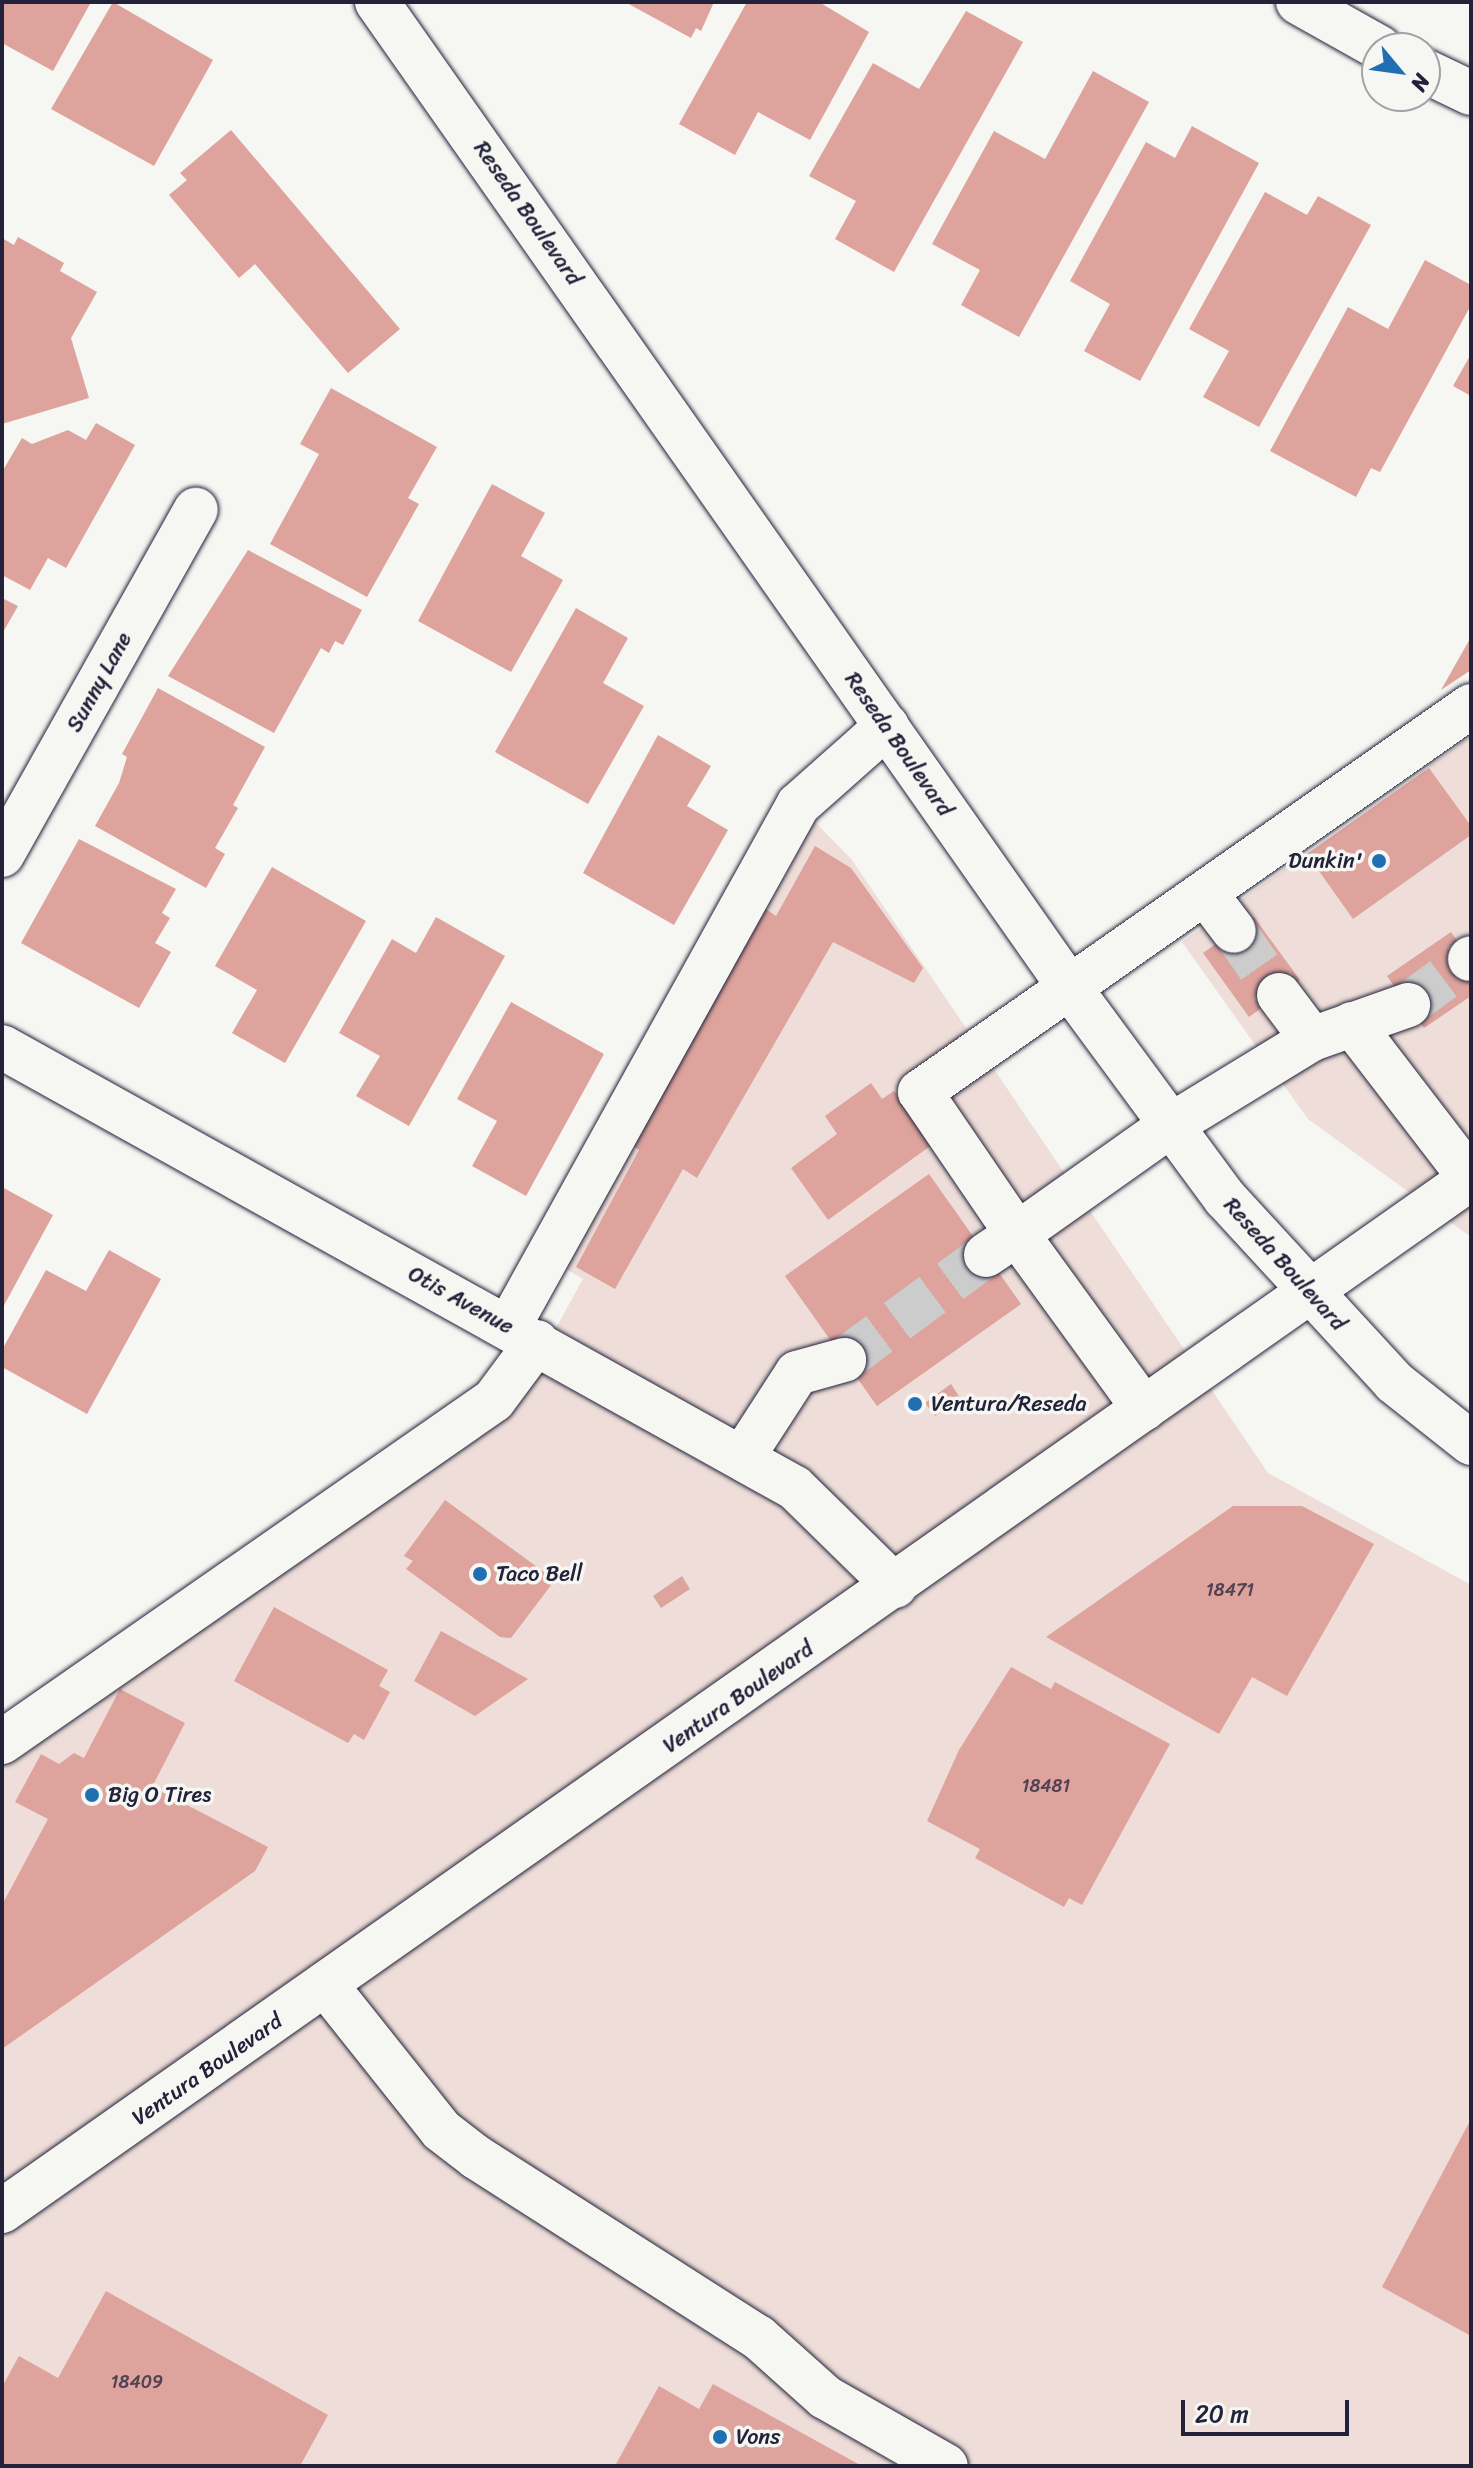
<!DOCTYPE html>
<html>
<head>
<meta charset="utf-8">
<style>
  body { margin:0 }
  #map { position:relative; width:1473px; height:2468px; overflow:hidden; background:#f6f6f2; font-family:Sriracha,sans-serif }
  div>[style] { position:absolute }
  .built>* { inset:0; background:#eeddd8 }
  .building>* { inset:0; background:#dda39c }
  .minor-tunnel>* { height:44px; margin-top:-22px; transform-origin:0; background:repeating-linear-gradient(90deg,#cccccd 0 44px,transparent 0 66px) }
  .roads { filter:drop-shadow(0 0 2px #22223b) drop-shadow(0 0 2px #22223b) }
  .minor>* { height:44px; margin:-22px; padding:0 22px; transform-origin:22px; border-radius:22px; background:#f6f6f2 }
  .major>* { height:44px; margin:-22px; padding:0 22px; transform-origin:22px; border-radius:22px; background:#f6f6f2 }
  .dots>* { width:22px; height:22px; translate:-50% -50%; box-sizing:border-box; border:4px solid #f6f6f2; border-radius:50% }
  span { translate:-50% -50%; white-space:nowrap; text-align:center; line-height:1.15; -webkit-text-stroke:7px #f6f6f2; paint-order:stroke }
  .number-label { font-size:18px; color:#514253 }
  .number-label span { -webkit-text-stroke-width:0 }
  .street-label { font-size:22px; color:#22223b }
  .poi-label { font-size:22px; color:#22223b }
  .right { translate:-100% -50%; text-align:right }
  .left { translate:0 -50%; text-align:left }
  .frame { position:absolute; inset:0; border:4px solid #22223b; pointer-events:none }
  .north { position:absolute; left:1361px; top:32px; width:80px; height:80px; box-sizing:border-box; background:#f6f6f2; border:2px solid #a1a1a9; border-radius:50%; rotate:119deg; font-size:22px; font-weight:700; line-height:32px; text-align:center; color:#22223b }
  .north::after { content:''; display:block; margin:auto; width:28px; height:36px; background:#1f6fb2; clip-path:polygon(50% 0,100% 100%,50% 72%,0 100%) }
  .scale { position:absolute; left:1181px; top:2400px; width:168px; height:36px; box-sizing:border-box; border:4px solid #22223b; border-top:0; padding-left:10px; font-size:24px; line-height:28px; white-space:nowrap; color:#22223b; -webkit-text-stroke:6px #f6f6f2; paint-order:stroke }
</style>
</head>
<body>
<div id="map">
  <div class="built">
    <i style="clip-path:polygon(1471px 736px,1471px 1237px,1308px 1119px,1182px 942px)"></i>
    <i style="clip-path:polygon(786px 792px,852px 860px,1268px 1473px,1471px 1585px,1471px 2466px,2px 2466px,2px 1765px,514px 1404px,583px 1279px,529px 1247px)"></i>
  </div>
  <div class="building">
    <i style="clip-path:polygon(2px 2px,91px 2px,53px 71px,2px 43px)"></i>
    <i style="clip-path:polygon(113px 2px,213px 60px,154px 166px,51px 109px)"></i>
    <i style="clip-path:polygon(625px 2px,714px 2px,701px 31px,696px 28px,691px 38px)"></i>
    <i style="clip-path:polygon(747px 2px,819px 2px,869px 32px,810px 140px,758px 112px,735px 155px,679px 124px)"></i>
    <i style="clip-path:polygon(966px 11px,1023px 42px,894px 272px,835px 239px,856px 201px,809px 176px,873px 63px,919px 89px)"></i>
    <i style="clip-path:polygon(1093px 71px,1149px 102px,1019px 337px,961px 305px,980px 270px,932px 244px,994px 131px,1045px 159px)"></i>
    <i style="clip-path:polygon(1192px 126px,1259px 163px,1140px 381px,1084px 351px,1110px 304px,1070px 281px,1146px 142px,1175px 158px)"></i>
    <i style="clip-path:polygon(231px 130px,400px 329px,348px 373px,255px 264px,239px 278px,169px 195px,187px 180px,180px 173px)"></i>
    <i style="clip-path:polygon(1265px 192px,1307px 215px,1318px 196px,1371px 225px,1259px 427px,1203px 397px,1229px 351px,1189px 329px)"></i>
    <i style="clip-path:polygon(18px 237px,64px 263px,60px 271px,97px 292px,71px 338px,89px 398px,2px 424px,2px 238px,14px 245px)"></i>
    <i style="clip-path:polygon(1425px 260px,1471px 285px,1471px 305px,1380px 472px,1371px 468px,1356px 497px,1270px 451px,1348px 307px,1388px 329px)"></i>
    <i style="clip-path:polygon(1471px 354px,1471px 396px,1453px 386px)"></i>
    <i style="clip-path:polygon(331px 388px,437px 447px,408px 498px,419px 504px,367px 597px,270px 544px,319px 454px,300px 444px)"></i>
    <i style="clip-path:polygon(96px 423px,135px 445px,66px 568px,48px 558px,30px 590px,2px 575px,2px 472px,22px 438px,32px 444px,68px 430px,86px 440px)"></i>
    <i style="clip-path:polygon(492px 484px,545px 513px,521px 556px,563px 580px,511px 672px,418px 621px)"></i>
    <i style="clip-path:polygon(248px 550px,362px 610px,343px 645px,335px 641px,329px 653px,321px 648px,274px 733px,168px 676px)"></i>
    <i style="clip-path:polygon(2px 598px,18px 606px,2px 634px)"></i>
    <i style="clip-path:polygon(576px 608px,628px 638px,603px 683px,644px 706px,588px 804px,495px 752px)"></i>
    <i style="clip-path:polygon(1471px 637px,1471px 670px,1441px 690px)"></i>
    <i style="clip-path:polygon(158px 688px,265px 747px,233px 805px,238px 808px,215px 848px,225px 854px,206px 888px,95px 826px,119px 783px,127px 757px,122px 754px)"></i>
    <i style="clip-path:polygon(658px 735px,711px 766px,687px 806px,728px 830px,674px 925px,583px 873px)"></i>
    <i style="clip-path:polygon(1429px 768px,1471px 826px,1471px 835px,1353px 919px,1307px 854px)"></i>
    <i style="clip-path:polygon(79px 839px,176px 889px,162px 913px,170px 918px,155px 943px,171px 952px,139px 1008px,21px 943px)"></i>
    <i style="clip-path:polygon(815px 846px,851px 868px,923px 968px,914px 983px,833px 942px,697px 1178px,683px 1169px,615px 1289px,576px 1267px,639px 1150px,631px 1144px,766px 909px,776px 916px)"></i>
    <i style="clip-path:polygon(272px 867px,366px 921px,285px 1063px,232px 1033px,257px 990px,215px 966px)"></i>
    <i style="clip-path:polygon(436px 917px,505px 956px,409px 1126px,356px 1096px,380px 1056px,339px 1033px,392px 939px,416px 953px)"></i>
    <i style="clip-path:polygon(1254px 917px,1300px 980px,1249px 1017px,1203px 953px)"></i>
    <i style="clip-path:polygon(1451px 932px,1471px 960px,1471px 996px,1424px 1028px,1387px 976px)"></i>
    <i style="clip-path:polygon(511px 1002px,604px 1054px,526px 1196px,472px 1166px,497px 1121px,457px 1099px)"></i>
    <i style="clip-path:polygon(871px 1083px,882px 1099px,894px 1091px,933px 1144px,828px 1220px,791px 1168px,837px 1134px,825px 1116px)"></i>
    <i style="clip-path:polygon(929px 1174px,1021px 1304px,877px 1406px,785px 1276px)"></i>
    <i style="clip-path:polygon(2px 1187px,53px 1215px,2px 1309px)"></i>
    <i style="clip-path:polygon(109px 1250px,161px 1279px,87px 1414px,2px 1367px,2px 1350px,46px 1270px,86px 1291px)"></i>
    <i style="clip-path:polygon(951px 1384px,960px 1398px,935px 1416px,925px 1403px)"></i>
    <i style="clip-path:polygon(445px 1500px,555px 1580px,511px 1638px,500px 1637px,406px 1569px,413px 1561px,404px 1556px)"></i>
    <i style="clip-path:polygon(1233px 1506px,1302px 1506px,1374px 1544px,1287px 1696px,1252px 1677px,1219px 1734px,1046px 1637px)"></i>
    <i style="clip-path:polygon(682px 1576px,690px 1589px,661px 1608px,653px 1596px)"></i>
    <i style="clip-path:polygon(274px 1607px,388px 1670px,379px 1686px,390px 1692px,364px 1740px,354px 1734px,348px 1743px,234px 1681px)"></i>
    <i style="clip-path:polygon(441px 1631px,528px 1679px,475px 1716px,414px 1681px)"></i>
    <i style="clip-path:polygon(1011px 1667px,1051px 1689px,1055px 1682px,1170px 1744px,1082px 1905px,1069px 1898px,1064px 1907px,975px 1858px,980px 1849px,927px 1821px,959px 1750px)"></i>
    <i style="clip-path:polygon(120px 1689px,185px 1723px,152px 1787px,268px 1847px,255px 1871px,2px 2049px,2px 1905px,48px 1819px,15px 1802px,41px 1754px,59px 1764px,74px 1753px,84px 1758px)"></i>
    <i style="clip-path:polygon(1471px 2119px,1471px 2336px,1382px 2287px)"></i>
    <i style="clip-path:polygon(106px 2291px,328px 2415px,300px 2466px,2px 2466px,2px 2387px,19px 2356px,58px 2378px)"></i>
    <i style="clip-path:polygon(713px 2384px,862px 2466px,615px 2466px,659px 2386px,699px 2409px)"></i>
  </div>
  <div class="minor-tunnel">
    <i style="left:1234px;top:931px;width:78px;rotate:54.9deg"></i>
    <i style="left:1408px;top:1005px;width:77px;rotate:-36.6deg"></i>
    <i style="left:844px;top:1360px;width:177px;rotate:-36.5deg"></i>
  </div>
  <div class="roads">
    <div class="minor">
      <i style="left:1298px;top:2px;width:94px;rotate:29.3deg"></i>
      <i style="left:1425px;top:71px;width:51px;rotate:25.6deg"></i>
      <i style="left:2px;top:855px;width:396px;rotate:-60.7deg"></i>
      <i style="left:1206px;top:894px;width:46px;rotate:52.9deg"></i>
      <i style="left:1470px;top:959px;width:1px;rotate:-45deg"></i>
      <i style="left:1279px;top:995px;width:55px;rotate:53.1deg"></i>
      <i style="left:1312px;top:1039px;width:102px;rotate:-19.5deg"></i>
      <i style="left:1352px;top:1024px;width:195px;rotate:52.5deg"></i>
      <i style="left:1312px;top:1039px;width:165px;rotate:148.6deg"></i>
      <i style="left:1171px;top:1125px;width:189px;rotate:144.7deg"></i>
      <i style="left:1017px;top:1234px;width:172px;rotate:-124.3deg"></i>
      <i style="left:920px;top:1092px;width:673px;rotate:-35.01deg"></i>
      <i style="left:2px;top:1047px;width:907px;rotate:29.08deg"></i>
      <i style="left:795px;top:1488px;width:140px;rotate:44.4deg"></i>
      <i style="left:986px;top:1255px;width:37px;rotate:-34deg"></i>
      <i style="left:1017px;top:1234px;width:216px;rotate:54deg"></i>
      <i style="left:509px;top:1326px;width:596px;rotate:-60.98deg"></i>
      <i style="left:798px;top:805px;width:119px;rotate:-41.6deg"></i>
      <i style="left:742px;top:1458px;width:101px;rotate:-57.1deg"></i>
      <i style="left:797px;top:1373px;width:49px;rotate:-15.5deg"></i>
      <i style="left:2px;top:1742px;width:599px;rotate:-34.8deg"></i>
      <i style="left:494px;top:1400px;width:72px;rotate:-53.4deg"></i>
      <i style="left:325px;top:1984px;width:186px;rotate:51.5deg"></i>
      <i style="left:441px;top:2130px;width:44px;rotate:37.6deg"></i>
      <i style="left:476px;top:2157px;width:335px;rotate:32.6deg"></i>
      <i style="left:758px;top:2337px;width:90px;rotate:41.8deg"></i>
      <i style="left:825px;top:2397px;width:139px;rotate:29.7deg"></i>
    </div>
    <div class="major">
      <i style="left:377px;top:2px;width:1205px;rotate:54.9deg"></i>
      <i style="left:1070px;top:988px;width:261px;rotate:53.6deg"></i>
      <i style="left:1225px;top:1198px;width:250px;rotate:47.4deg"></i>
      <i style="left:1394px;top:1382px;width:98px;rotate:38.4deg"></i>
      <i style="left:2px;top:2211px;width:1796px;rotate:-35.11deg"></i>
    </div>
  </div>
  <div class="dots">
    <i style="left:1379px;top:861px;background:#1f6fb2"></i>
    <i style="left:915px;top:1404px;background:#1f6fb2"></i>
    <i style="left:480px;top:1574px;background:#1f6fb2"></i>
    <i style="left:92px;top:1795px;background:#1f6fb2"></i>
    <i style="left:720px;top:2437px;background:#1f6fb2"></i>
  </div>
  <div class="number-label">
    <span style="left:1230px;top:1590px">18471</span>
    <span style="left:1046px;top:1786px">18481</span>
    <span style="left:137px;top:2382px">18409</span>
  </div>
  <div class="street-label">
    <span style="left:528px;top:213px;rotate:55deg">Reseda Boulevard</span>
    <span style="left:99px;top:682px;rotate:-61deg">Sunny Lane</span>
    <span style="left:899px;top:744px;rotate:55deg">Reseda Boulevard</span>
    <span style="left:1285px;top:1264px;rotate:48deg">Reseda Boulevard</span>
    <span style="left:461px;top:1300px;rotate:29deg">Otis Avenue</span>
    <span style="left:738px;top:1697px;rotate:-35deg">Ventura Boulevard</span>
    <span style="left:207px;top:2069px;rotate:-35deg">Ventura Boulevard</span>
  </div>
  <div class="poi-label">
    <span class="right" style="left:1363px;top:861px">Dunkin'</span>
    <span class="left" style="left:931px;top:1404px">Ventura/Reseda</span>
    <span class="left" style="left:496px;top:1574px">Taco Bell</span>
    <span class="left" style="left:108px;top:1795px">Big O Tires</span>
    <span class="left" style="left:736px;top:2437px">Vons</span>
  </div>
  <div class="frame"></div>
  <div class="north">N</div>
  <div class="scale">20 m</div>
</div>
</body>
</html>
